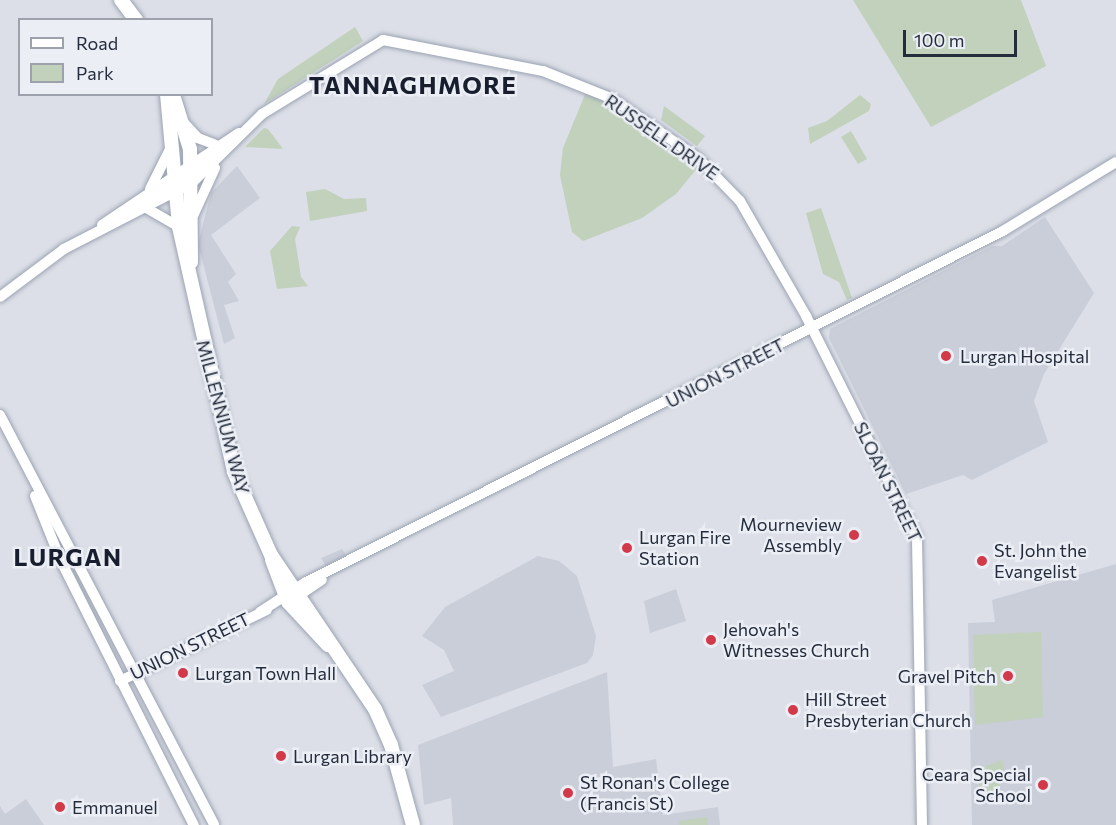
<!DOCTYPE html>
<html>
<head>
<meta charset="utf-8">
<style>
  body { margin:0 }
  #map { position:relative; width:1116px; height:825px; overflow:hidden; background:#dcdfe7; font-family:Commissioner,sans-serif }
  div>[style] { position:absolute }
  .built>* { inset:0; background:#caced9 }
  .green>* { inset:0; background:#c1d1bc }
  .roads { filter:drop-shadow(0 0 2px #9ba3b3) drop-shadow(0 0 2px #9ba3b3) }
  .secondary>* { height:10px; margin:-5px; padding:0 5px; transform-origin:5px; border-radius:5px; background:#fff }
  .primary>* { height:10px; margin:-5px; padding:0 5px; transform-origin:5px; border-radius:5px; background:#fff }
  .highway>* { height:14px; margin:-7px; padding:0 7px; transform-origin:7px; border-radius:7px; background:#fff }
  .dots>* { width:16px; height:16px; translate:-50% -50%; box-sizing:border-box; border:3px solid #ebeef4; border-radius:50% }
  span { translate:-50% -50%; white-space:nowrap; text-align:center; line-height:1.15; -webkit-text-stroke:5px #ebeef4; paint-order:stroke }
  .street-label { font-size:18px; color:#252d3d }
  .poi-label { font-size:18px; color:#252d3d }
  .left { translate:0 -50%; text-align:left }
  .right { translate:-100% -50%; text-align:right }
  .district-label { font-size:24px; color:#181e2e; font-weight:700; letter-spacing:1.5px }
  .legend { position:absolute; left:18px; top:18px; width:195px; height:78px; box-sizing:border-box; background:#ebeef4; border:2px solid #9ca1ab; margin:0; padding:8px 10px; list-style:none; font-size:18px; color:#252d3d }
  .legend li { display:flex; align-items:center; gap:12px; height:30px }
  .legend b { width:30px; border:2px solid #9ca1ab }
  .scale { position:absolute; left:903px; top:30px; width:114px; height:27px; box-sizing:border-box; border:3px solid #252d3d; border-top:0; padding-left:8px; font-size:18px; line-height:21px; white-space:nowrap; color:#252d3d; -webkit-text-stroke:4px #ebeef4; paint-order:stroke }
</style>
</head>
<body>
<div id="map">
  <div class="built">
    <i style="clip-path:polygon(237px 166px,260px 198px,211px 235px,236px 274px,228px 282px,239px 301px,224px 305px,235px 338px,224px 344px,198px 244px,211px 193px)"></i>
    <i style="clip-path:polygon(1045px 217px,1094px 293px,1044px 374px,1034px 401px,1048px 442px,972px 480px,963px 475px,906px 494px,829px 338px,830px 329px,992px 246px,1002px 246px)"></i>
    <i style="clip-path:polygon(342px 549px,346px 555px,326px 566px,321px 558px)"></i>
    <i style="clip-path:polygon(538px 556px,559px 561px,577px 576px,596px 636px,593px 655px,587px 663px,441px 717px,422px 685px,454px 671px,444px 650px,422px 636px,445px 607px)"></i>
    <i style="clip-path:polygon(1116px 564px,1116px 825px,972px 825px,968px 623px,995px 622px,992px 600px)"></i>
    <i style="clip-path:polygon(676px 589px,686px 621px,650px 633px,644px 601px)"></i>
    <i style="clip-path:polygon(607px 672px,613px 767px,656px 759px,663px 815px,718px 807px,720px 825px,453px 825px,451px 798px,424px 805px,418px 745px)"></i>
    <i style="clip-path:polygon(26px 799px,44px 825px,0 825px,0 806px,5px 814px)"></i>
  </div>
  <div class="green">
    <i style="clip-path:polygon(853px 0,1021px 0,1046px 66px,931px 127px)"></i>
    <i style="clip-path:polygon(355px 27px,363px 41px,264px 104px,278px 79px)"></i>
    <i style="clip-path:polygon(586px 92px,620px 108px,699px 166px,676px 194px,642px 218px,583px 241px,572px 232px,560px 175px,563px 148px)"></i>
    <i style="clip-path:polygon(860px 95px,871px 104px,869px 111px,810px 144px,808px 128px,827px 121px)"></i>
    <i style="clip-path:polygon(664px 106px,705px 136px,697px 146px,661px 120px)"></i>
    <i style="clip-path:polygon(264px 128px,268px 129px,283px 149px,245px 147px)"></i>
    <i style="clip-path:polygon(851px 131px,867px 159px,858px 164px,841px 137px)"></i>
    <i style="clip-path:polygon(325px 189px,344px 199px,366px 198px,367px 211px,310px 221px,306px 192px)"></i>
    <i style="clip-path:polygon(821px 208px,852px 298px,847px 300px,839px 282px,823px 274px,806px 213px)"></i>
    <i style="clip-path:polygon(292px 226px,300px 227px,295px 239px,301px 277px,308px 286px,277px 289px,270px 251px)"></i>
    <i style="clip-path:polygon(1041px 632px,1043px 717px,975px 725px,973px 635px)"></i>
    <i style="clip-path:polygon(1002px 760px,1006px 777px,998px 779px,1000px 792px,979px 796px,978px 769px)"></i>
    <i style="clip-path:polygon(707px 817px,708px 825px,680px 825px,679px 821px)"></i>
  </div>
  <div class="roads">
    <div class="secondary">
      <i style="left:184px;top:123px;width:21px;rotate:47deg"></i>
      <i style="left:198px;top:138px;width:19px;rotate:21deg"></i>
      <i style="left:150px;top:189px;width:47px;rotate:-63.4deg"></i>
      <i style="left:144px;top:203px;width:95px;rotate:-33.9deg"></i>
      <i style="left:148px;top:209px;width:36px;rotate:30deg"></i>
      <i style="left:193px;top:216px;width:53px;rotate:-65.4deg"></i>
      <i style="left:102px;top:225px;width:165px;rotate:-33.9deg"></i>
      <i style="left:0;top:297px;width:80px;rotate:-36.9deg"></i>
      <i style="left:64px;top:249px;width:144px;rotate:-27.3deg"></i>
      <i style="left:192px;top:183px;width:98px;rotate:-44.6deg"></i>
      <i style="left:262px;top:114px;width:142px;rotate:-31.4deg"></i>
      <i style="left:383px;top:40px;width:163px;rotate:11deg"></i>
      <i style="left:543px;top:71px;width:75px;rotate:21.8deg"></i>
      <i style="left:613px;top:99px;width:103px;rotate:34.8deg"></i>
      <i style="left:698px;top:158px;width:60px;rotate:45.7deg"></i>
      <i style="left:740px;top:201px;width:133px;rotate:60.1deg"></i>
      <i style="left:806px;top:316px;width:248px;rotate:63.4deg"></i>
      <i style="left:917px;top:538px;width:287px;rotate:89deg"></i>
      <i style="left:292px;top:600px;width:36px;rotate:-34deg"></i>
      <i style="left:260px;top:612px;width:55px;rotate:-33.1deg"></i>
      <i style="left:306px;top:582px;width:780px;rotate:-26.73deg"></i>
      <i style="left:1003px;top:231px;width:132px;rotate:-31.4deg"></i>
      <i style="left:120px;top:681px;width:163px;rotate:-25.8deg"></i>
    </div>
    <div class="primary">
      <i style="left:0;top:415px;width:462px;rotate:62.4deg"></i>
      <i style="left:35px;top:496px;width:70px;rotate:68.2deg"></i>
      <i style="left:61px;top:561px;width:296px;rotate:63.3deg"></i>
    </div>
    <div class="highway">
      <i style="left:121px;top:0;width:25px;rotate:53deg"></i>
      <i style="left:167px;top:94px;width:134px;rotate:84.8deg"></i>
      <i style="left:179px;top:227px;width:251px;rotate:77.3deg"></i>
      <i style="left:234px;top:472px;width:91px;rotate:66deg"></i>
      <i style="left:271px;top:555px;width:186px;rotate:56deg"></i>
      <i style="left:375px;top:709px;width:39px;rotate:66deg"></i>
      <i style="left:391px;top:745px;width:83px;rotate:74.6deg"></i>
      <i style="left:174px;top:98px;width:53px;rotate:72.6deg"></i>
      <i style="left:190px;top:149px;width:113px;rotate:89.5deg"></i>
      <i style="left:272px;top:560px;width:45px;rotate:69.1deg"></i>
      <i style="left:288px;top:602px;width:59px;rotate:47.1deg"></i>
    </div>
  </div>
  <div class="dots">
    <i style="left:946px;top:356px;background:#d33a49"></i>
    <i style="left:854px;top:535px;background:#d33a49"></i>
    <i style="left:627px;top:548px;background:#d33a49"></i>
    <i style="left:982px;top:561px;background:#d33a49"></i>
    <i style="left:711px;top:640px;background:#d33a49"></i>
    <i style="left:183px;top:673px;background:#d33a49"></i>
    <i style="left:1008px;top:676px;background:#d33a49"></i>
    <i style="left:793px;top:710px;background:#d33a49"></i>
    <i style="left:281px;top:756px;background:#d33a49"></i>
    <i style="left:1043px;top:785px;background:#d33a49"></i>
    <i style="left:568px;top:793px;background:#d33a49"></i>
    <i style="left:60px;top:807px;background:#d33a49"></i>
  </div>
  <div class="street-label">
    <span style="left:662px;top:137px;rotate:35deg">RUSSELL DRIVE</span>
    <span style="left:725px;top:373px;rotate:-27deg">UNION STREET</span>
    <span style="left:223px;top:417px;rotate:75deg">MILLENNIUM WAY</span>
    <span style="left:888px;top:482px;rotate:64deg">SLOAN STREET</span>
    <span style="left:190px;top:646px;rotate:-26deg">UNION STREET</span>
  </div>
  <div class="poi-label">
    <span class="left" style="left:960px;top:356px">Lurgan Hospital</span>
    <span class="right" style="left:842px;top:535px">Mourneview<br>Assembly</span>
    <span class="left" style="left:639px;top:548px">Lurgan Fire<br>Station</span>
    <span class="left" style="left:994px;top:561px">St. John the<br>Evangelist</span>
    <span class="left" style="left:723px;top:640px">Jehovah's<br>Witnesses Church</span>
    <span class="left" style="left:195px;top:673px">Lurgan Town Hall</span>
    <span class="right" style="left:996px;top:676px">Gravel Pitch</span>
    <span class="left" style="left:805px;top:710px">Hill Street<br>Presbyterian Church</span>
    <span class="left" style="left:293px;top:756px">Lurgan Library</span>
    <span class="right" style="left:1031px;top:785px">Ceara Special<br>School</span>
    <span class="left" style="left:580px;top:793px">St Ronan's College<br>(Francis St)</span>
    <span class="left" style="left:72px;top:807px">Emmanuel</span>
  </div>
  <div class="district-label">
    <span style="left:413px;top:85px">TANNAGHMORE</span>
    <span style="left:68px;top:557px">LURGAN</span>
  </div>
  <ul class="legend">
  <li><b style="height:8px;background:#fff"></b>Road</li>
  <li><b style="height:16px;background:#c1d1bc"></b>Park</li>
  </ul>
  <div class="scale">100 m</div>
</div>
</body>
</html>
